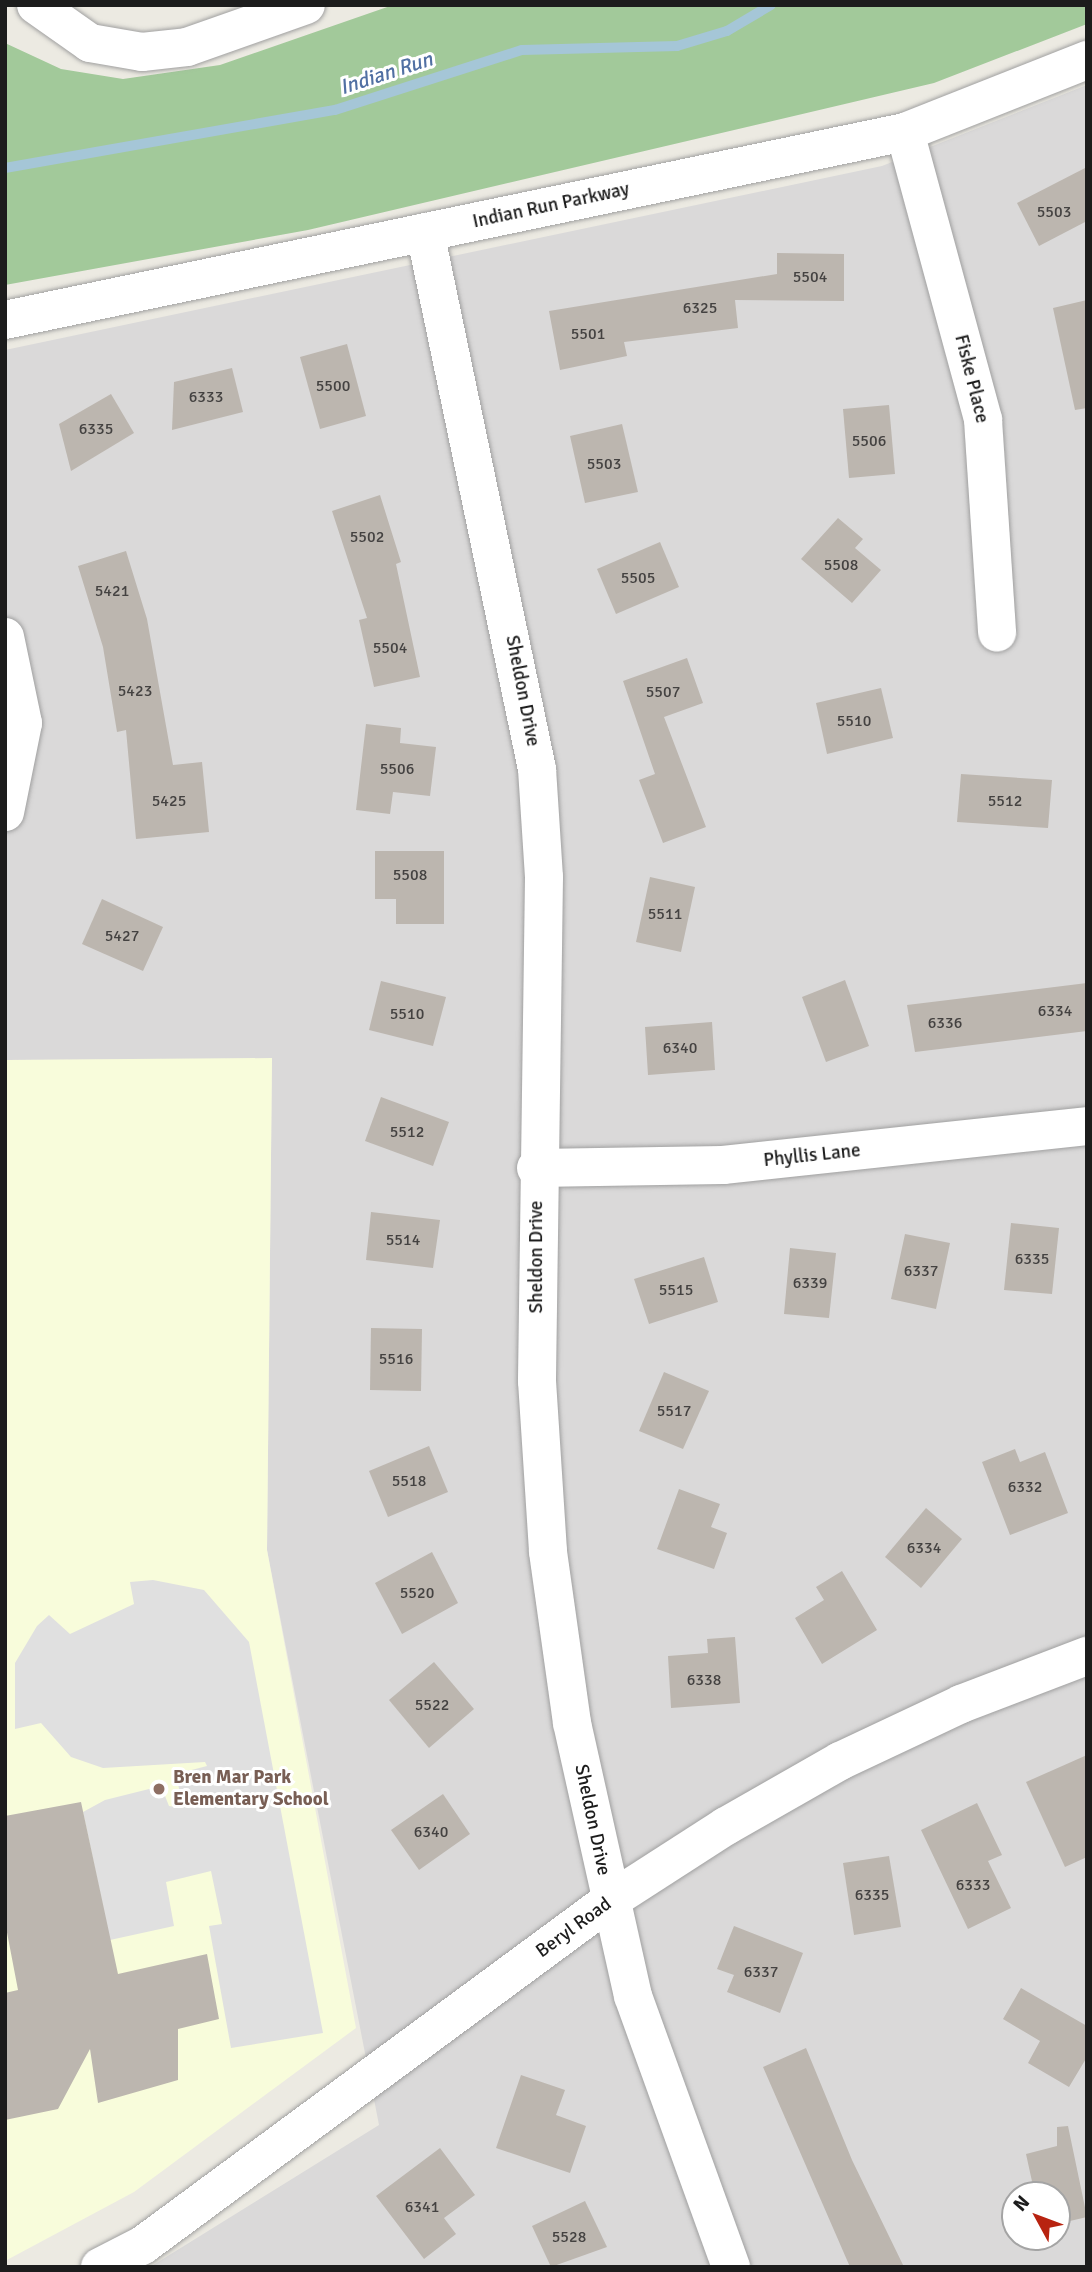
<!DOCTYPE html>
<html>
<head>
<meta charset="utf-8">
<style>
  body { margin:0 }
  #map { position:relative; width:1092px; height:2272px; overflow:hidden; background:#eceae2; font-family:Signika,sans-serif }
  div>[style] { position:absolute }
  .residential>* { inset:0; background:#dad9d9 }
  .education>* { inset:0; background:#f8fcdb }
  .forest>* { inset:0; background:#a2c99a }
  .parking>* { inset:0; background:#e0e0e0 }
  .stream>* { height:10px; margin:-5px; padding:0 5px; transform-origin:5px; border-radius:5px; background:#a5c6d7 }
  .building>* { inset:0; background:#bcb6af }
  .roads { filter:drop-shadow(0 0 2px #a0a0a0) drop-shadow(0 0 2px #a0a0a0) }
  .minor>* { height:38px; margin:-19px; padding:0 19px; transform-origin:19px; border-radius:19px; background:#fff }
  .dots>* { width:19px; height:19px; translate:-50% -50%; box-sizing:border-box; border:4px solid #fff; border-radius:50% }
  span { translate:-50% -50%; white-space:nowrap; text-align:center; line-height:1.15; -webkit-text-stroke:6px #fff; paint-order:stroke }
  .number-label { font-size:16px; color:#444241 }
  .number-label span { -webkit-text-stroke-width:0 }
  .street-label { font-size:19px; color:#1c1c1c }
  .education-label { font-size:19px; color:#785e54; font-weight:700 }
  .left { translate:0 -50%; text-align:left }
  .water-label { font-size:21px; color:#5170a3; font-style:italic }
  .frame { position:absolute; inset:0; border:7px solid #1c1c1c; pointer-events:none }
  .north { position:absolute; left:1001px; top:2181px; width:70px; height:70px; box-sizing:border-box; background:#fff; border:2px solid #a4a4a4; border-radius:50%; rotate:311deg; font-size:19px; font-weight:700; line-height:28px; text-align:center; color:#1c1c1c }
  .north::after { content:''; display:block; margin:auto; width:24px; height:32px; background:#b82310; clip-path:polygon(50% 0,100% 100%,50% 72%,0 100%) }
</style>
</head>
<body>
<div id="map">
  <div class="residential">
    <i style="clip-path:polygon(evenodd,1087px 85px,1087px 2267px,150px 2267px,379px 2125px,267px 1550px,272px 1059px,5px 1060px,5px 350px,882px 166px,1087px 85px,1015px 2195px,1057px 2195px,1057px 2237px,1015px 2237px,1015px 2195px)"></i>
  </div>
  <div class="education">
    <i style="clip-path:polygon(272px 1058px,267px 1550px,356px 2028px,134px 2192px,5px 2261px,5px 1060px)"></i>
  </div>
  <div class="forest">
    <i style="clip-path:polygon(393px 5px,1087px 5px,1087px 24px,934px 83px,308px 230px,5px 285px,5px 43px,61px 69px,123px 79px,220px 65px)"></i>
  </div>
  <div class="parking">
    <i style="clip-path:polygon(153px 1580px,204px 1590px,249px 1642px,323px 2033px,231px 2048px,209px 1926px,222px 1924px,211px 1871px,166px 1882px,174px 1926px,110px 1940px,83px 1812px,105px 1800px,161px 1786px,169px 1806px,183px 1808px,176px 1774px,207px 1766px,205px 1762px,103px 1768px,71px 1757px,41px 1723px,15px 1729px,15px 1663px,37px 1626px,49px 1615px,70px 1634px,134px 1604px,130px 1582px)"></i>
  </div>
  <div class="stream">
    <i style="left:5px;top:168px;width:335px;rotate:-10deg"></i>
    <i style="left:335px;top:110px;width:196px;rotate:-17.8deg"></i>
    <i style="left:522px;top:50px;width:155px;rotate:-1.5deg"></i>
    <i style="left:677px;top:46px;width:52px;rotate:-16.7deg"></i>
    <i style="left:727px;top:31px;width:51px;rotate:-30.6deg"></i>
  </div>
  <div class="building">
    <i style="clip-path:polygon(1087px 167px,1087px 221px,1039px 246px,1017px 203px)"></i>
    <i style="clip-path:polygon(777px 253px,844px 254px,844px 301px,735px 300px,738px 328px,624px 342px,627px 356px,560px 370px,549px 311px,777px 274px)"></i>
    <i style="clip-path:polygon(1087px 300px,1087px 408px,1075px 410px,1053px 308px)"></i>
    <i style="clip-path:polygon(347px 344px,366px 416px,320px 429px,300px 357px)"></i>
    <i style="clip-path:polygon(232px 368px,243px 412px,172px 430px,174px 382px)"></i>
    <i style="clip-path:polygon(111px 394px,134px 433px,71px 471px,59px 424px)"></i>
    <i style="clip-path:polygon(889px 405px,895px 474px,849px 478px,843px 409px)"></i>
    <i style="clip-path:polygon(622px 424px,638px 492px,585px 503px,570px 436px)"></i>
    <i style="clip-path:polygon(380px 495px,401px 562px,396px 564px,420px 677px,374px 687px,359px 620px,367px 618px,332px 511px)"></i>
    <i style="clip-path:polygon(838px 518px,863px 539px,855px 548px,881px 570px,852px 603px,801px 559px)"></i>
    <i style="clip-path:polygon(660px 542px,679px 587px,616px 614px,597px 569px)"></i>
    <i style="clip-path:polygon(126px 551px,147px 619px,173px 765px,202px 762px,209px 832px,136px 839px,126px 730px,117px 732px,103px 647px,78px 566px)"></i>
    <i style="clip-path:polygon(687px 658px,703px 703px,664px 717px,706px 827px,663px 843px,639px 780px,655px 774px,623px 681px)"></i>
    <i style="clip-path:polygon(881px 688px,893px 738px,827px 754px,816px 703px)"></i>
    <i style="clip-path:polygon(366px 724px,401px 728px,400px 743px,436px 747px,430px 796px,393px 792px,390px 814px,356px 810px)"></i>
    <i style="clip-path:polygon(961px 774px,1052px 780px,1048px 828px,957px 822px)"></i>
    <i style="clip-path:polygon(375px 851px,444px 851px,444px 924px,396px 924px,396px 899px,375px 899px)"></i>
    <i style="clip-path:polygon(650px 877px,695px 887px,681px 952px,636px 942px)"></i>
    <i style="clip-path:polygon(102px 899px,163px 927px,143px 971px,82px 944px)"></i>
    <i style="clip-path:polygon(845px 980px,869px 1046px,826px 1062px,802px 997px)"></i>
    <i style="clip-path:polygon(381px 981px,446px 997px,433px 1046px,369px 1030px)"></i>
    <i style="clip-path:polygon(1087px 983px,1087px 1031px,915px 1052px,907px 1005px)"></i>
    <i style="clip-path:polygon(712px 1022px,715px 1070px,648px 1075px,645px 1027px)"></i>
    <i style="clip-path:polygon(381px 1097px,449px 1122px,433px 1166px,365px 1141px)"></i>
    <i style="clip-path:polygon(371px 1212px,440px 1220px,433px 1268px,366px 1260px)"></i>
    <i style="clip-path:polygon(1011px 1223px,1059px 1228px,1052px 1294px,1004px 1290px)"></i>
    <i style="clip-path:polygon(905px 1234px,950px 1243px,936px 1309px,891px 1299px)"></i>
    <i style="clip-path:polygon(790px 1248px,836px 1253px,829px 1318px,784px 1314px)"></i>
    <i style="clip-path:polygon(704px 1257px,718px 1302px,649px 1324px,634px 1279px)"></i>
    <i style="clip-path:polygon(371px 1328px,422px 1329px,421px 1391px,370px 1390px)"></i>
    <i style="clip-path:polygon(664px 1372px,709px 1391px,683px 1449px,639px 1431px)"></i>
    <i style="clip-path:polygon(429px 1446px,448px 1492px,388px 1517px,369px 1471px)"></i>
    <i style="clip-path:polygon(1015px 1449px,1020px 1462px,1045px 1452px,1068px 1513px,1010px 1535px,982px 1462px)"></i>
    <i style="clip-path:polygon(679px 1489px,720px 1504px,711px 1527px,727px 1533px,714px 1569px,657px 1549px)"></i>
    <i style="clip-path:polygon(926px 1508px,962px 1539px,921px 1588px,885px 1557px)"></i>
    <i style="clip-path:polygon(432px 1552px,458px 1603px,402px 1634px,375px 1583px)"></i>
    <i style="clip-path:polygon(842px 1571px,877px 1630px,822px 1664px,795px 1618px,824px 1600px,816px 1587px)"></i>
    <i style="clip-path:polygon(735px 1637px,740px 1703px,671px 1708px,668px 1656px,708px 1653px,707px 1639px)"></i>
    <i style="clip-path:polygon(434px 1662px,474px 1709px,429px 1748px,389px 1700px)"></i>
    <i style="clip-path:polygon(1087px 1755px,1087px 1857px,1065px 1867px,1026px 1782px)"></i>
    <i style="clip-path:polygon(443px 1794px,470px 1834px,419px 1870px,391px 1830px)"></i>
    <i style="clip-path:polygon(81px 1802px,118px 1974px,207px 1954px,219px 2019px,178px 2029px,178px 2080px,98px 2103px,90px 2049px,58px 2109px,5px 2120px,5px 1993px,18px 1990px,5px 1922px,5px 1816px)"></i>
    <i style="clip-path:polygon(977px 1803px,1002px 1855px,988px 1861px,1011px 1908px,968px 1929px,921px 1830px)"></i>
    <i style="clip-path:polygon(889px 1856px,901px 1927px,854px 1935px,843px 1863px)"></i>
    <i style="clip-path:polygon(734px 1926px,803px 1953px,780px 2013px,727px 1992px,734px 1975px,717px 1969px)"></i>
    <i style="clip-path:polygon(1021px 1988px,1087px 2026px,1087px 2057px,1069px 2087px,1028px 2063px,1040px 2041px,1003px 2019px)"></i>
    <i style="clip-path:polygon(806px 2048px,852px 2160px,904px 2267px,850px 2267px,763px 2067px)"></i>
    <i style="clip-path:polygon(521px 2075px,565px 2090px,556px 2115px,586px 2126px,570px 2173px,496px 2148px)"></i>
    <i style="clip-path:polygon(1068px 2126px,1087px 2217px,1057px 2224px,1057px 2195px,1035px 2195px,1026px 2154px,1057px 2146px,1057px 2127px)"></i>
    <i style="clip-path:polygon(440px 2148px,475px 2195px,444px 2218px,456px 2234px,424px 2259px,376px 2196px)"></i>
    <i style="clip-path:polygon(585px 2201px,607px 2247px,551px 2267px,532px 2226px)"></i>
  </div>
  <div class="roads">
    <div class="minor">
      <i style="left:36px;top:5px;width:66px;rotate:35.1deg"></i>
      <i style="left:90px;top:43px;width:53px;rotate:9.8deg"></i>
      <i style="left:142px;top:52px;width:45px;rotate:-6.3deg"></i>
      <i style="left:187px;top:47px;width:126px;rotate:-19.4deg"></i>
      <i style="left:905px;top:132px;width:298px;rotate:74.8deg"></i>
      <i style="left:983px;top:420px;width:213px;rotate:86.2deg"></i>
      <i style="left:425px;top:232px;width:549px;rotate:78.22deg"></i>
      <i style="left:537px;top:769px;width:108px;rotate:86.3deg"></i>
      <i style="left:544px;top:877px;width:504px;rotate:90.8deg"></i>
      <i style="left:537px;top:1381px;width:171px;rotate:86.3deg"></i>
      <i style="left:548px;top:1552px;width:173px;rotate:82deg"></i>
      <i style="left:572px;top:1723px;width:280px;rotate:77.4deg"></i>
      <i style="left:633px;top:1996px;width:288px;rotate:70.1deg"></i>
      <i style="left:5px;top:320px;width:919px;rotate:-11.8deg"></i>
      <i style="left:905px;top:132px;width:196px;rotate:-21.6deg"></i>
      <i style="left:5px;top:637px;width:88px;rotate:78.2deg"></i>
      <i style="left:23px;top:723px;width:91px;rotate:101.4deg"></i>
      <i style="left:536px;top:1168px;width:187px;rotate:-0.9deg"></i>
      <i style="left:723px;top:1165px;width:366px;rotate:-6.1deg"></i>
      <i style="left:100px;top:2267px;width:48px;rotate:-27.1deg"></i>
      <i style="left:143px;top:2245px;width:578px;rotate:-36.41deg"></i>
      <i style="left:608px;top:1902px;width:140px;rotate:-32.8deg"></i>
      <i style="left:726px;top:1826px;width:131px;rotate:-29.7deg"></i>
      <i style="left:840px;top:1761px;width:134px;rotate:-25.2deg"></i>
      <i style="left:961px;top:1704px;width:135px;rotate:-20.9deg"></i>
    </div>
  </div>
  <div class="dots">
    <i style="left:159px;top:1789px;background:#8d6e63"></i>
  </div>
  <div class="number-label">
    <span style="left:1054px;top:212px">5503</span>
    <span style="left:810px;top:277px">5504</span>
    <span style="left:700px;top:308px">6325</span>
    <span style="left:588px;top:334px">5501</span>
    <span style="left:333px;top:386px">5500</span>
    <span style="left:206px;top:397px">6333</span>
    <span style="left:96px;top:429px">6335</span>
    <span style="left:869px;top:441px">5506</span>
    <span style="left:604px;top:464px">5503</span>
    <span style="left:367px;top:537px">5502</span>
    <span style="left:841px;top:565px">5508</span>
    <span style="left:638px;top:578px">5505</span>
    <span style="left:112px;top:591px">5421</span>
    <span style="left:390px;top:648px">5504</span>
    <span style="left:135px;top:691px">5423</span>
    <span style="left:663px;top:692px">5507</span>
    <span style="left:854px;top:721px">5510</span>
    <span style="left:397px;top:769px">5506</span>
    <span style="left:169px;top:801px">5425</span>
    <span style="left:1005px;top:801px">5512</span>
    <span style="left:410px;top:875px">5508</span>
    <span style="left:665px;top:914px">5511</span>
    <span style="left:122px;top:936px">5427</span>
    <span style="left:1055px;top:1011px">6334</span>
    <span style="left:407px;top:1014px">5510</span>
    <span style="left:945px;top:1023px">6336</span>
    <span style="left:680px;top:1048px">6340</span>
    <span style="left:407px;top:1132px">5512</span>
    <span style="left:403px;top:1240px">5514</span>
    <span style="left:1032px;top:1259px">6335</span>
    <span style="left:921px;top:1271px">6337</span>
    <span style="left:810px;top:1283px">6339</span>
    <span style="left:676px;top:1290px">5515</span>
    <span style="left:396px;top:1359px">5516</span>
    <span style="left:674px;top:1411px">5517</span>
    <span style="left:409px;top:1481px">5518</span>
    <span style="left:1025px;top:1487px">6332</span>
    <span style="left:924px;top:1548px">6334</span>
    <span style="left:417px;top:1593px">5520</span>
    <span style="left:704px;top:1680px">6338</span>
    <span style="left:432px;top:1705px">5522</span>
    <span style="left:431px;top:1832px">6340</span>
    <span style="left:973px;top:1885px">6333</span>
    <span style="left:872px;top:1895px">6335</span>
    <span style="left:761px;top:1972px">6337</span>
    <span style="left:422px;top:2207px">6341</span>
    <span style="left:569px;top:2237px">5528</span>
  </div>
  <div class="street-label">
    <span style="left:551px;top:206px;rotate:-12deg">Indian Run Parkway</span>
    <span style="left:971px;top:379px;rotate:76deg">Fiske Place</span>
    <span style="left:522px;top:691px;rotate:79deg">Sheldon Drive</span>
    <span style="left:812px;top:1156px;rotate:-6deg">Phyllis Lane</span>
    <span style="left:537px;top:1257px;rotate:-90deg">Sheldon Drive</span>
    <span style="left:592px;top:1820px;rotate:78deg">Sheldon Drive</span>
    <span style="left:574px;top:1928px;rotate:-36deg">Beryl Road</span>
  </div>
  <div class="education-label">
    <span class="left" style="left:173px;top:1789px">Bren Mar Park<br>Elementary School</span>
  </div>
  <div class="water-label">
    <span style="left:386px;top:73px;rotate:-18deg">Indian Run</span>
  </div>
  <div class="frame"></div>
  <div class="north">N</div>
</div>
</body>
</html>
